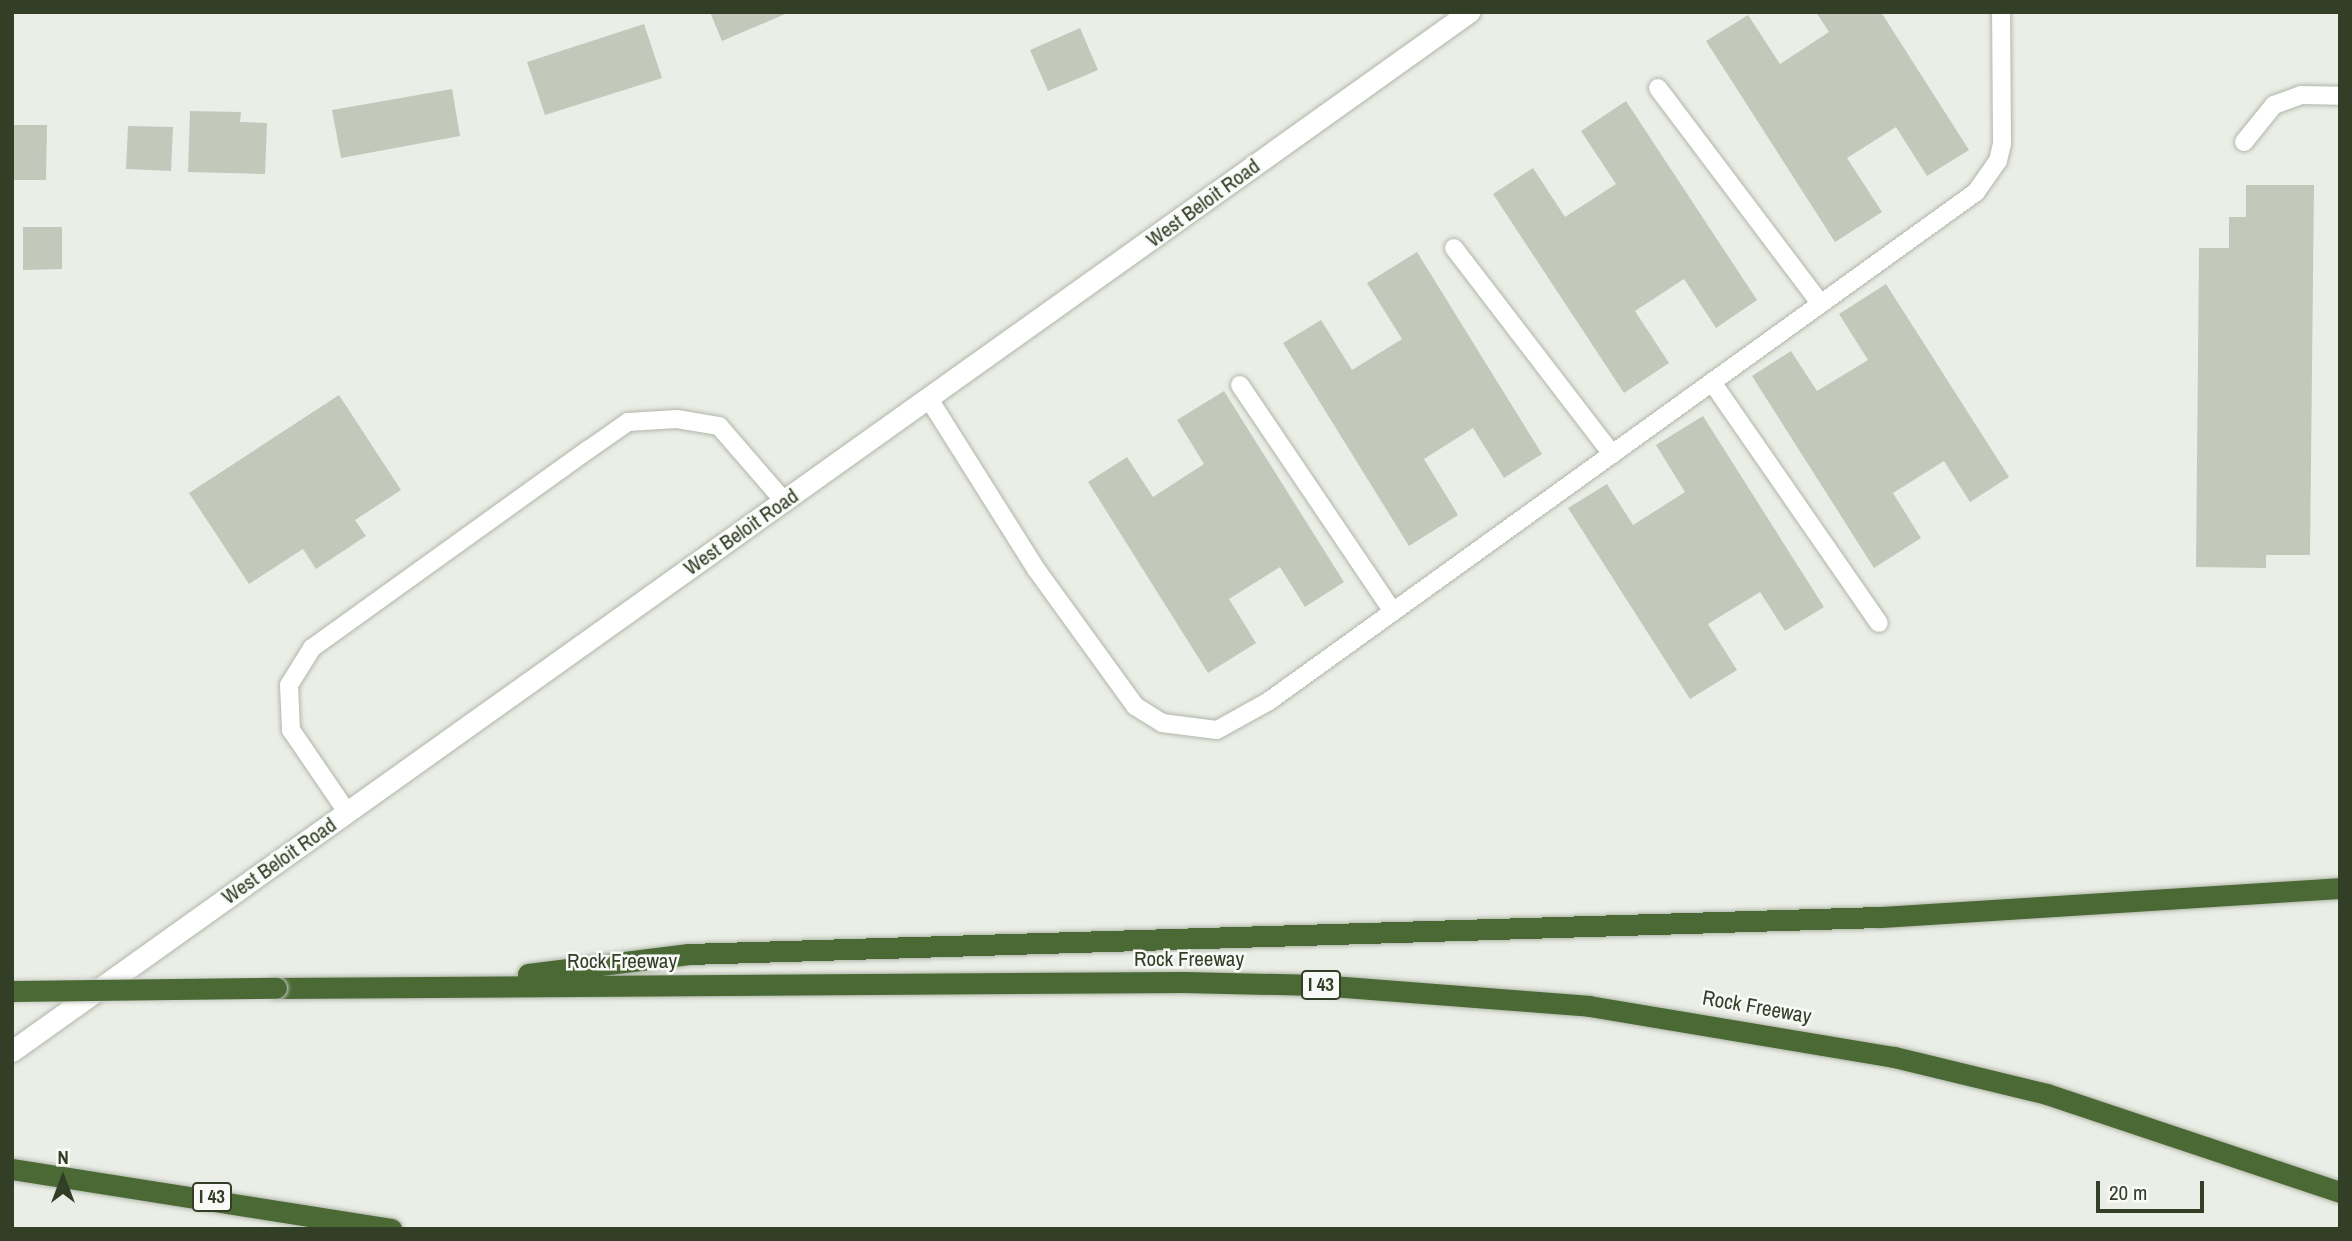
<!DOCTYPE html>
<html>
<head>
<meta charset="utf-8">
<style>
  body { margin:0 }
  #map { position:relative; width:2352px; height:1241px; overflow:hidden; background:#ebeee6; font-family:"Archivo Narrow",sans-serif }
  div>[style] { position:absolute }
  .building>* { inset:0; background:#c3c8bb }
  .roads { filter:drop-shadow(0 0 2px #b0b6a9) drop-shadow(0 0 2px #b0b6a9) }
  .lane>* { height:18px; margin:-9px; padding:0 9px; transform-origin:9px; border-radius:9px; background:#fff }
  .secondary>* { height:21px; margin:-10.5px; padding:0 10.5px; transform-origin:10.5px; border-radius:10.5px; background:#fff }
  .highway>* { height:21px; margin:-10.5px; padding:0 10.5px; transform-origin:10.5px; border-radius:10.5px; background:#4a6934 }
  .bridges { filter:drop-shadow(0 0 2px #c6c9c2) drop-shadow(0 0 2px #c6c9c2) }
  .highway-bridge>* { height:21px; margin:-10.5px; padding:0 10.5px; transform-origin:10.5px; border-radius:10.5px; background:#4a6934 }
  span { translate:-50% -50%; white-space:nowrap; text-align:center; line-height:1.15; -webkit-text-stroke:5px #f9faf7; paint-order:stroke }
  .shield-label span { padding:2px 5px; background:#f9faf7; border:2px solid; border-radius:5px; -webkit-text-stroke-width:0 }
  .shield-label { font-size:19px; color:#323f26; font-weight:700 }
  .street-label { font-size:21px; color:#323f26 }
  .frame { position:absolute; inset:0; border:14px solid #323f26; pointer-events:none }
  .north { position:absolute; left:28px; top:1143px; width:70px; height:70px; -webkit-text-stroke:5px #f9faf7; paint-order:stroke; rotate:0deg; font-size:19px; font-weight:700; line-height:28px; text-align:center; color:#323f26 }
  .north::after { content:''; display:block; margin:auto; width:24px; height:32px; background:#323f26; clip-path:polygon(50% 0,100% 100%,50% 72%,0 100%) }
  .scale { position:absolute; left:2096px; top:1181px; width:108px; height:32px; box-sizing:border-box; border:4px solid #323f26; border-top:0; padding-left:9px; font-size:21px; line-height:24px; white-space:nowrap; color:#323f26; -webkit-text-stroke:5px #f9faf7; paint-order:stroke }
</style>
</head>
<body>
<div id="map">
  <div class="building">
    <i style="clip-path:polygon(710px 12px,790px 12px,722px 41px)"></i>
    <i style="clip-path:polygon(1816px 12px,1881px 12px,1969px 150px,1927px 176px,1896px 127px,1847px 158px,1882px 212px,1835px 242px,1706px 41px,1748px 15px,1780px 64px,1829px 32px)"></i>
    <i style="clip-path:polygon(644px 24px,662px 78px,545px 115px,527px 62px)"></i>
    <i style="clip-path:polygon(1080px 28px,1098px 70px,1048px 91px,1030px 50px)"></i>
    <i style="clip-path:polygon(452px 89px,460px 136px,341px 158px,332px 110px)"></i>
    <i style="clip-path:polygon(1626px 101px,1757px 300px,1716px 328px,1684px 279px,1635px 311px,1669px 363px,1624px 393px,1493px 194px,1533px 168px,1565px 217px,1616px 184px,1581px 131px)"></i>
    <i style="clip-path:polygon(190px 111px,241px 112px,240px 122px,267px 123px,265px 174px,188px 172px)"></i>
    <i style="clip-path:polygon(12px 125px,47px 125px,46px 180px,12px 180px)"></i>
    <i style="clip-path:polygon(128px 126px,173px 127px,171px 171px,126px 169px)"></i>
    <i style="clip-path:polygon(2246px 185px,2314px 185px,2310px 555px,2266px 555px,2266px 568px,2196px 567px,2199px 248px,2229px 248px,2229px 217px,2246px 217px)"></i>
    <i style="clip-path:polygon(23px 227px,62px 227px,62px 269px,23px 270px)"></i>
    <i style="clip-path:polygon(1417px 252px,1542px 454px,1504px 478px,1473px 428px,1424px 459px,1458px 515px,1409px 546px,1283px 343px,1321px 320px,1352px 370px,1402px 339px,1367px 283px)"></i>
    <i style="clip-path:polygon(1886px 284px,2009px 477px,1970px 502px,1944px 461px,1893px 493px,1921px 538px,1874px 568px,1752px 376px,1791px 351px,1817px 391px,1868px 360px,1839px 314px)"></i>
    <i style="clip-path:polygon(1224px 391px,1344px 582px,1305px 607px,1280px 567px,1229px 599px,1256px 643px,1208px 673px,1088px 482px,1127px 457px,1153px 497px,1204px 464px,1177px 420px)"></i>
    <i style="clip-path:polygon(339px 395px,401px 490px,355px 520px,366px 536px,316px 569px,303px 549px,249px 584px,189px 493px)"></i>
    <i style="clip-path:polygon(1703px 416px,1824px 607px,1785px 631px,1760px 592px,1708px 624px,1737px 670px,1690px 699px,1568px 508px,1607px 484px,1633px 525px,1685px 492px,1656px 445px)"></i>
  </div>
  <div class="roads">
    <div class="lane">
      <i style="left:1658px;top:88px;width:269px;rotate:53deg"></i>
      <i style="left:2244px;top:142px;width:48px;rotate:-51deg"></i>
      <i style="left:2274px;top:105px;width:29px;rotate:-20deg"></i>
      <i style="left:2301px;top:95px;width:39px;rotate:1deg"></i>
      <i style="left:1454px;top:248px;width:260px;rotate:52.5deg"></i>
      <i style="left:1712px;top:382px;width:293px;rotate:55.3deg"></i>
      <i style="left:1240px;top:385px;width:270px;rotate:56deg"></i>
      <i style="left:929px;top:399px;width:201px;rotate:57.8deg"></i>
      <i style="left:1036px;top:569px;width:169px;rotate:54.1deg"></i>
      <i style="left:1135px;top:706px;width:32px;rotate:32deg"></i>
      <i style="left:1162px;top:723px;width:55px;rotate:7.3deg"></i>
      <i style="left:1217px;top:730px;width:60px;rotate:-29.1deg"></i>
      <i style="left:1269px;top:701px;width:871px;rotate:-35.75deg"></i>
      <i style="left:1976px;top:192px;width:38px;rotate:-55deg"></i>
      <i style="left:1998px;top:161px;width:17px;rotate:-77deg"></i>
      <i style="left:2002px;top:144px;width:132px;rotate:-90.4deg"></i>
      <i style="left:347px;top:812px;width:99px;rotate:-124.3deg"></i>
      <i style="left:291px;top:730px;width:45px;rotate:-92.5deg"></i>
      <i style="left:289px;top:685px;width:44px;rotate:-58.1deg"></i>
      <i style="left:312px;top:648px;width:340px;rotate:-35.7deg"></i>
      <i style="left:588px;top:450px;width:49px;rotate:-35deg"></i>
      <i style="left:628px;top:422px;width:49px;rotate:-3.5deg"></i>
      <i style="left:677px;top:419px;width:43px;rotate:9.5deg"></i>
      <i style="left:719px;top:426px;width:99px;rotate:49.1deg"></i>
    </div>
    <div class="secondary">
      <i style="left:12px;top:1051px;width:1790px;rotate:-35.49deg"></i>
    </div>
    <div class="highway">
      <i style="left:528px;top:974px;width:162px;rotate:-7.1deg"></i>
      <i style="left:689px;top:954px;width:1192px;rotate:-1.78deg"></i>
      <i style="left:1880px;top:917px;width:461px;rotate:-3.6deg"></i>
      <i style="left:276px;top:988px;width:908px;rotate:-0.38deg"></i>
      <i style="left:1184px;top:982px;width:135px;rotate:1.3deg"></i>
      <i style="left:1319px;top:985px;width:271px;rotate:4.4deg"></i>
      <i style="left:1589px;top:1006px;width:309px;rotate:9.5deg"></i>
      <i style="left:1894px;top:1057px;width:157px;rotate:13.6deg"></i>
      <i style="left:2047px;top:1094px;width:309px;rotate:18.5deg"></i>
      <i style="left:12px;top:1169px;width:384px;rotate:9deg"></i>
    </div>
  </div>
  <div class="bridges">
    <div class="highway-bridge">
      <i style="left:12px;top:991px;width:264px;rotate:-0.7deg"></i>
    </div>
  </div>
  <div class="shield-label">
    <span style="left:1321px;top:985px">I 43</span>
    <span style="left:212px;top:1197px">I 43</span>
  </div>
  <div class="street-label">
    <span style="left:1203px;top:203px;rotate:-36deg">West Beloit Road</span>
    <span style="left:741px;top:532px;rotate:-35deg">West Beloit Road</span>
    <span style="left:279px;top:861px;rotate:-35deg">West Beloit Road</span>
    <span style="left:1189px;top:959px">Rock Freeway</span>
    <span style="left:622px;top:961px">Rock Freeway</span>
    <span style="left:1757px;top:1007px;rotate:10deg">Rock Freeway</span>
  </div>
  <div class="frame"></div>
  <div class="north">N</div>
  <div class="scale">20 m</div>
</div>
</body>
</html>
